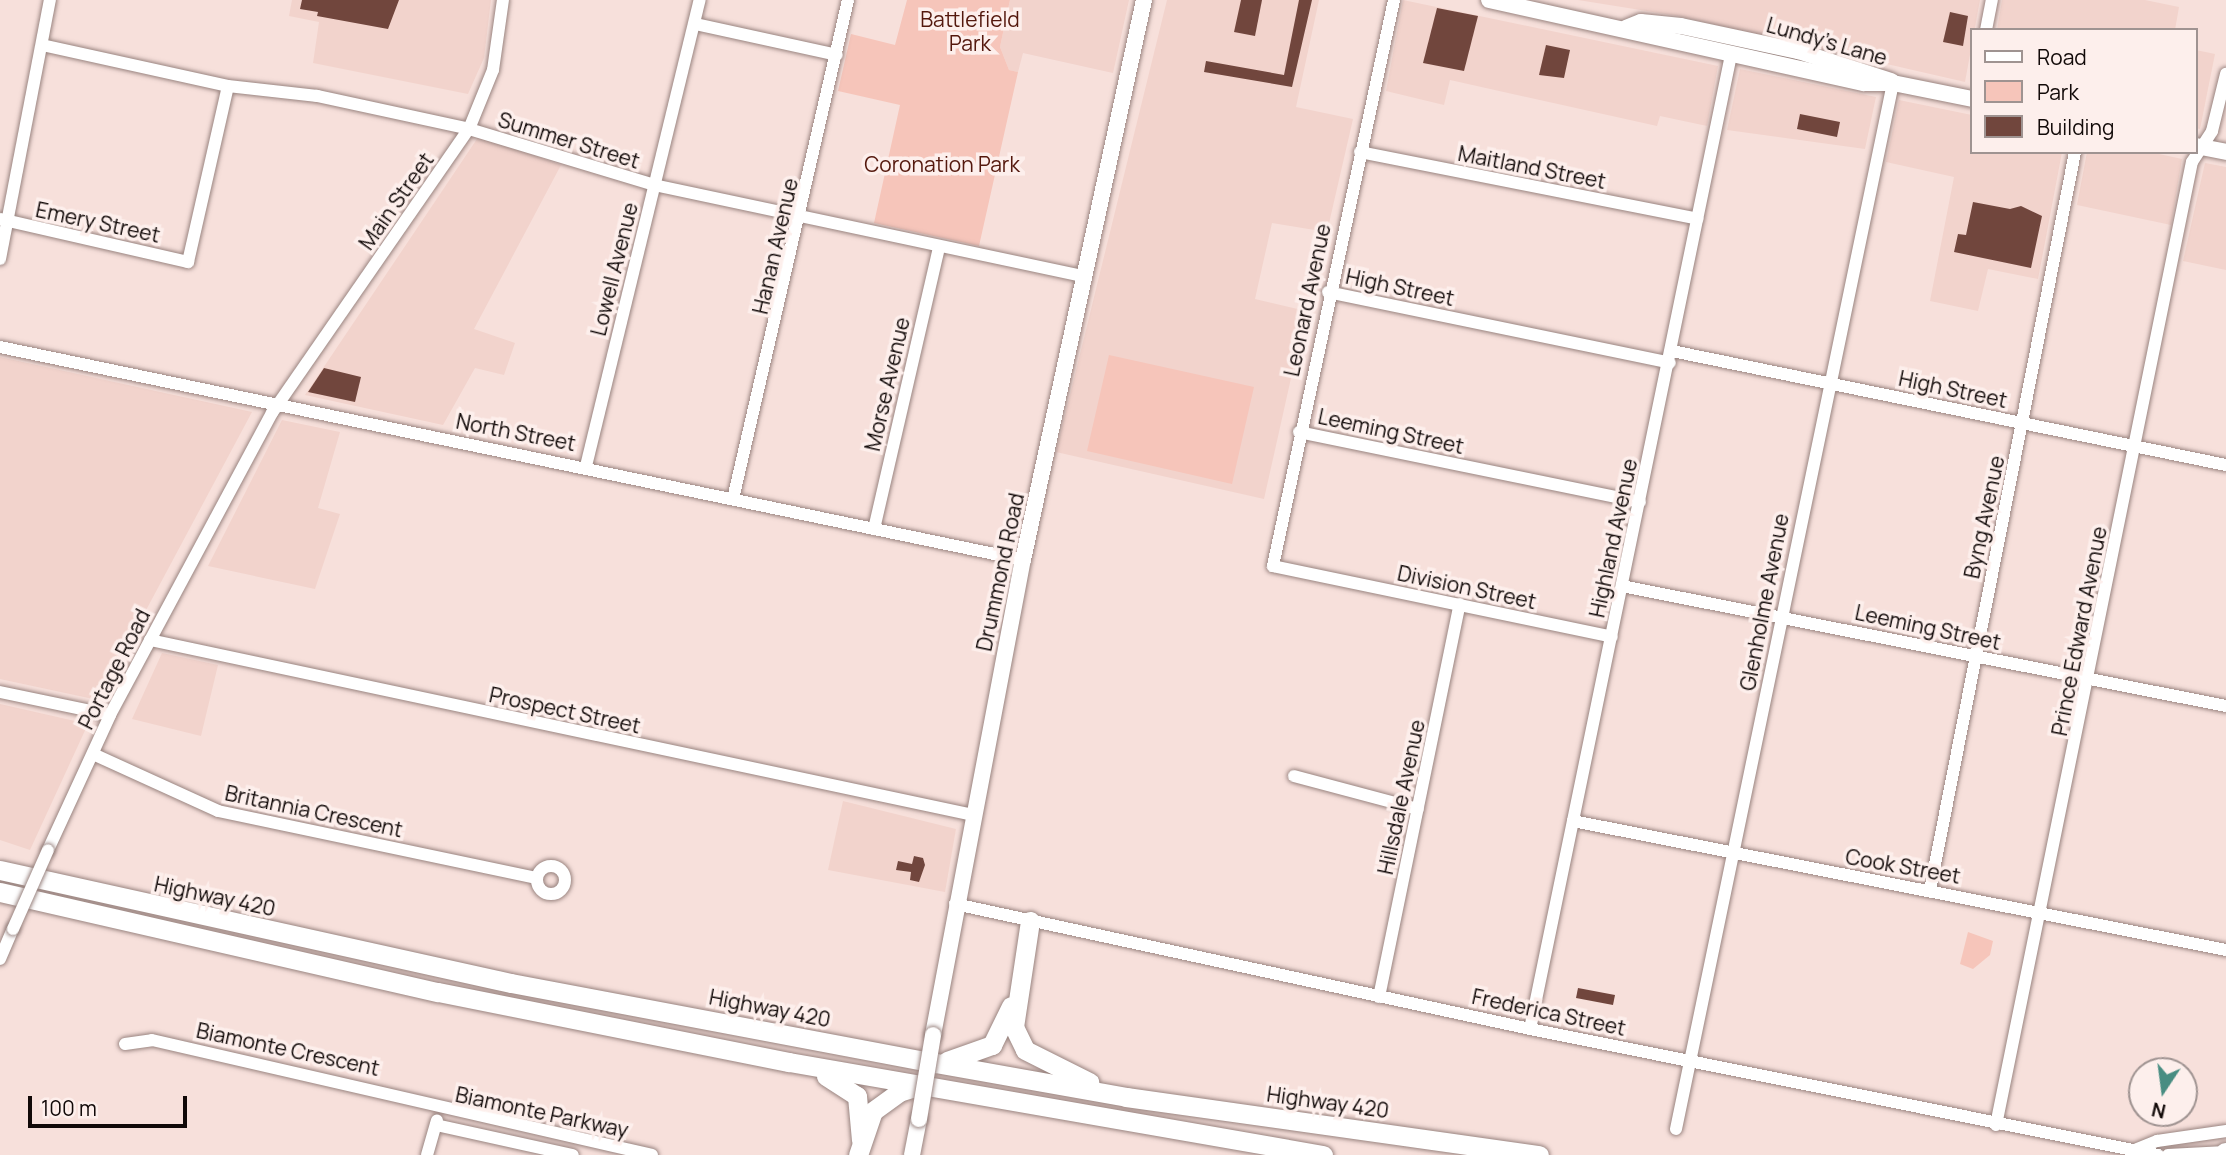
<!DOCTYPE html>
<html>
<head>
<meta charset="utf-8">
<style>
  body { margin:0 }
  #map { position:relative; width:2226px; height:1155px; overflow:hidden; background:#f7e0db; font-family:Manrope,sans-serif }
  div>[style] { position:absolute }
  .built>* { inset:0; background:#f2d3cc }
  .green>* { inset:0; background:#f6c5ba }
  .building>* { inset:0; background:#71463d }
  .roads { filter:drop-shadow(0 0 2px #998480) drop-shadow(0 0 2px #998480) }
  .minor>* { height:12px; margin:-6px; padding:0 6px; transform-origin:6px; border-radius:6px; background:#fff }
  .minor>.ring { margin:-6px; padding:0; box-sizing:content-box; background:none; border:12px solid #fff; border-radius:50% }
  .major>* { height:16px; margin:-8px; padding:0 8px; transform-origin:8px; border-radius:8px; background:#fff }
  .highway>* { height:19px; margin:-9.5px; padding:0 9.5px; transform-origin:9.5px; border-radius:9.5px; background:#fff }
  .bridges { filter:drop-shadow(0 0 2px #998480) drop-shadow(0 0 2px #998480) }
  .minor-bridge>* { height:12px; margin:-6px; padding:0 6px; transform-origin:6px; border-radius:6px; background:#fff }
  .major-bridge>* { height:16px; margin:-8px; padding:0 8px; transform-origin:8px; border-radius:8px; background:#fff }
  span { translate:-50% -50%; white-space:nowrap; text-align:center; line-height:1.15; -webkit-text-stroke:7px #fdefec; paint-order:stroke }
  .park-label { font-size:21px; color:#54180d }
  .street-label { font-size:21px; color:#110908 }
  .legend { position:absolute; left:1970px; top:28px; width:228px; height:126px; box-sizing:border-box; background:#fdefec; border:2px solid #9f9391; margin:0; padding:9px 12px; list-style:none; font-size:21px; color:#110908 }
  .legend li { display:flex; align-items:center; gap:14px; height:35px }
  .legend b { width:35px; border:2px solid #9f9391 }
  .north { position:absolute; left:2128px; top:1057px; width:70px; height:70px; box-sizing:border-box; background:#fdefec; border:2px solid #9f9391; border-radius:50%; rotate:193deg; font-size:19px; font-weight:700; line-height:28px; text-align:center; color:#110908 }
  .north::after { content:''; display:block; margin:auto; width:24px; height:32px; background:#488d82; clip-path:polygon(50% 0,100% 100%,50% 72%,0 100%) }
  .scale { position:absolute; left:28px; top:1096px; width:159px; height:32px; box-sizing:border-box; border:4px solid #110908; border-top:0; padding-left:9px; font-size:21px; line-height:24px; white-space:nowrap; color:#110908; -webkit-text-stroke:5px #fdefec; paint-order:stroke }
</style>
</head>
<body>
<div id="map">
  <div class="built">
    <i style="clip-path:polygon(292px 0,491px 0,484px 58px,468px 94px,313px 63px,319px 22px,289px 16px)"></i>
    <i style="clip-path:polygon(1010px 0,1129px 0,1113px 73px,1023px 53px,1018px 72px,1009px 70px,1000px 47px)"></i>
    <i style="clip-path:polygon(1167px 0,1319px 0,1296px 107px,1353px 119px,1327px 232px,1272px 223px,1255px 299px,1306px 311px,1264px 499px,1056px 452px)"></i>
    <i style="clip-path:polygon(1403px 0,1718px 66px,1707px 126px,1660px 116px,1657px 126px,1450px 80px,1444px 105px,1386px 91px)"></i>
    <i style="clip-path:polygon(1578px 0,1980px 0,1965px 82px,1678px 16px)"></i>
    <i style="clip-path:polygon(2002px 0,2145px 0,2179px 7px,2175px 30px,1997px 30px)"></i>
    <i style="clip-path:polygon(2196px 50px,2215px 54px,2200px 129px,2196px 128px)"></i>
    <i style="clip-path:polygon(1740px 69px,1876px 97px,1865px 149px,1727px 130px)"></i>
    <i style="clip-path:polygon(1899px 100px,1972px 115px,1972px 152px,2062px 152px,2038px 279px,1988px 269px,1978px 311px,1930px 301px,1954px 177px,1886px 162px)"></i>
    <i style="clip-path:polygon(479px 136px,561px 165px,474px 329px,515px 343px,504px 375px,475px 368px,443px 425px,305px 395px)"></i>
    <i style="clip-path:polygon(2087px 152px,2150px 152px,2182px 159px,2171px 225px,2077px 205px)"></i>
    <i style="clip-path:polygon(2205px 163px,2226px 167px,2226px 270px,2183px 261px)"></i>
    <i style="clip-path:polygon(0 357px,252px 412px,98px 700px,0 679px)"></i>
    <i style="clip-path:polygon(282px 420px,340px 432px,318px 508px,340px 514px,315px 589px,208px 566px)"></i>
    <i style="clip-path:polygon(162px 653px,218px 665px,201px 736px,132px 719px)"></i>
    <i style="clip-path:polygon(0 704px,88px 724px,30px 850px,0 840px)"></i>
    <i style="clip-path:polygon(843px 801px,956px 829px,945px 892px,828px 870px)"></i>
  </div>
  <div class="green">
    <i style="clip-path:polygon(907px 0,1010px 0,1000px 47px,1009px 70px,1018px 72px,979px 246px,874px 223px,900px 105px,838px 91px,851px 34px,895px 45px)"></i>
    <i style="clip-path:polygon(1109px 355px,1254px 387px,1232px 484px,1087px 451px)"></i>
    <i style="clip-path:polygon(1968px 932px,1993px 941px,1990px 955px,1973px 969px,1960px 964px)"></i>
  </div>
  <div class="building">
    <i style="clip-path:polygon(302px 0,399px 0,388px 29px,317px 16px,318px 12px,300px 9px)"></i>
    <i style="clip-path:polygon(1241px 0,1262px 0,1255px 36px,1234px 32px)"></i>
    <i style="clip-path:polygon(1299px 0,1312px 0,1292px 87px,1204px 72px,1206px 61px,1284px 75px)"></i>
    <i style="clip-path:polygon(1437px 8px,1478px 16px,1464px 71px,1423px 63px)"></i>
    <i style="clip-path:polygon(1950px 12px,1968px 16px,1963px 46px,1943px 42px)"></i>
    <i style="clip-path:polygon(1546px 45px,1570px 50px,1564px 78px,1539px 75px)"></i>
    <i style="clip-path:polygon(1800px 114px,1840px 122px,1837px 137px,1797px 129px)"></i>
    <i style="clip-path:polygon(1973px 202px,2010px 209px,2021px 206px,2042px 216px,2031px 268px,1954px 252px,1958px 234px,1966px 235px)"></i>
    <i style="clip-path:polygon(324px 368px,361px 377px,355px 402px,308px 392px)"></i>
    <i style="clip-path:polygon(914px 856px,923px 858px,925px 865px,919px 882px,910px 880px,911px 872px,896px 870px,898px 861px,912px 864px)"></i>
    <i style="clip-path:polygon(1578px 988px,1615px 995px,1613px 1005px,1576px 998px)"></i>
  </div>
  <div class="roads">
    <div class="minor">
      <i style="left:1394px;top:0;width:579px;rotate:102.07deg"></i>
      <i style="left:1273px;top:566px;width:346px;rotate:11.8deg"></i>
      <i style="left:695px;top:24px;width:145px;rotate:12.3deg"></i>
      <i style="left:1986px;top:30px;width:31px;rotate:-79deg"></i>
      <i style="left:42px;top:45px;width:190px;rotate:12.4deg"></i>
      <i style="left:228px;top:86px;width:90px;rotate:6.4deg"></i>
      <i style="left:317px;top:96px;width:156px;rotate:12.2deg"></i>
      <i style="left:469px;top:129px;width:193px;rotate:16.8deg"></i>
      <i style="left:654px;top:185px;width:441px;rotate:12deg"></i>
      <i style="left:1360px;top:152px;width:344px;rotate:11.2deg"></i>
      <i style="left:0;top:219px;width:193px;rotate:12.9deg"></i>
      <i style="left:188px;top:262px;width:180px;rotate:-77.2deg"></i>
      <i style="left:0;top:259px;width:264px;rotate:-79.1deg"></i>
      <i style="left:1328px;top:292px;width:349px;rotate:11.7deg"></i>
      <i style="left:0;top:347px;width:1045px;rotate:11.76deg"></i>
      <i style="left:1672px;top:351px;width:566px;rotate:11.63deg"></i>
      <i style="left:1299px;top:432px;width:348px;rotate:11.6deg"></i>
      <i style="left:586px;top:466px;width:480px;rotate:-76.3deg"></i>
      <i style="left:733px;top:499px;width:512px;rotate:-77.02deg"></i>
      <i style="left:874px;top:529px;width:289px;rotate:-77deg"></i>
      <i style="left:1622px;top:586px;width:616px;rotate:11.24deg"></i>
      <i style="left:150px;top:640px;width:841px;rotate:12deg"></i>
      <i style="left:0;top:692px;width:112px;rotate:11.8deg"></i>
      <i style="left:93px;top:754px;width:137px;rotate:24.5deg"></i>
      <i style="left:218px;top:811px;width:326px;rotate:11.9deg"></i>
      <i style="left:1294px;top:776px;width:128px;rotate:14.9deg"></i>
      <i style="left:1573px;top:821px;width:666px;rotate:11.17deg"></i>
      <i style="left:48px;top:850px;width:149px;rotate:-65.3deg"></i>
      <i style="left:110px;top:715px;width:343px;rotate:-61.8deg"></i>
      <i style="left:272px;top:413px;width:346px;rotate:-55.3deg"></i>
      <i style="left:469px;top:129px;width:64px;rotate:-67.9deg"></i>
      <i style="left:493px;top:70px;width:71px;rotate:-81.9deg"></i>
      <i class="ring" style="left:537px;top:866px;width:16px;height:16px"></i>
      <i style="left:1930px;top:890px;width:752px;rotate:-78.88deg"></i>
      <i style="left:955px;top:904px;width:588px;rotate:12.26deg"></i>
      <i style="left:1530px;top:1029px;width:641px;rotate:11.35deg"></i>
      <i style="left:0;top:959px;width:33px;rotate:-67deg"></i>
      <i style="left:1379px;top:997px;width:401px;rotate:-78.4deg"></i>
      <i style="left:1530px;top:1029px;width:995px;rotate:-78.34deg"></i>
      <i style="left:125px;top:1044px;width:27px;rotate:-8deg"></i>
      <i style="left:152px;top:1040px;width:513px;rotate:12.95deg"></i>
      <i style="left:436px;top:1125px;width:140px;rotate:12.4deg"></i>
      <i style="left:1996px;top:1125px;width:983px;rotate:-78.5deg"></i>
      <i style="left:2192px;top:162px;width:37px;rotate:-57deg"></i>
      <i style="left:2212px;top:131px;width:59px;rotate:-76.2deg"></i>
      <i style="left:1676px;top:1129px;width:1068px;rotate:-78.28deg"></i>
      <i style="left:2137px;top:1149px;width:22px;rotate:-22deg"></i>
      <i style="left:2157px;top:1141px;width:70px;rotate:-8.2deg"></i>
      <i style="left:427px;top:1155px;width:36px;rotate:-74deg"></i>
      <i style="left:2168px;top:1155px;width:58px;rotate:-3deg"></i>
    </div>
    <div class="major">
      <i style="left:1489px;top:0;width:384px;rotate:12.5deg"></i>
      <i style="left:1864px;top:83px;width:29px"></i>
      <i style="left:1893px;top:83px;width:81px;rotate:11.4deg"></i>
      <i style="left:1626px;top:28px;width:16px;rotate:-22deg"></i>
      <i style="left:1641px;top:22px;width:40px;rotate:5.7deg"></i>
      <i style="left:1681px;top:26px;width:120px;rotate:12.1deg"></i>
      <i style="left:1798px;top:51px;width:98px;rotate:17.9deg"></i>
      <i style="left:2196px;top:146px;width:31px;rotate:11deg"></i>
      <i style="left:933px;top:1035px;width:483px;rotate:-79.3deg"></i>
      <i style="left:1023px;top:560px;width:573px;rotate:-77.81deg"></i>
      <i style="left:912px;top:1155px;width:37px;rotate:-79deg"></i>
    </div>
    <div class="highway">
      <i style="left:0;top:870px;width:523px;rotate:12.47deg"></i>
      <i style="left:511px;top:983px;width:432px;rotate:10.7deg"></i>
      <i style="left:936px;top:1063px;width:193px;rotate:10.1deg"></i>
      <i style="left:1126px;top:1097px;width:417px;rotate:8deg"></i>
      <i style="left:0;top:892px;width:449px;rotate:12.9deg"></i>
      <i style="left:438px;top:992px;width:358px;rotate:11.3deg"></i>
      <i style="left:789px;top:1062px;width:542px;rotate:9.88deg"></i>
      <i style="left:1030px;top:921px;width:107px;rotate:98.6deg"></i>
      <i style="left:1014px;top:1027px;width:25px;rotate:64deg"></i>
      <i style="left:1025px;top:1050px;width:72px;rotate:26.6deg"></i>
      <i style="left:947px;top:1061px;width:48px;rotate:-19.6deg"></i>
      <i style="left:992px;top:1045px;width:43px;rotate:-64deg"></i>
      <i style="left:826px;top:1076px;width:37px;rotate:33deg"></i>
      <i style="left:857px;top:1096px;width:44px;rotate:84.8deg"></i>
      <i style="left:2225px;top:1152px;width:1px"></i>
      <i style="left:858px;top:1155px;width:46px;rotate:-71.2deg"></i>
      <i style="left:873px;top:1111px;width:32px;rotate:-36deg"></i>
      <i style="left:899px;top:1092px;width:17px;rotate:-17deg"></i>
    </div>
  </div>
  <div class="bridges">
    <div class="minor-bridge">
      <i style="left:13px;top:929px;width:86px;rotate:-66.1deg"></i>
    </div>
    <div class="major-bridge">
      <i style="left:919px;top:1119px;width:85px;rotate:-80.5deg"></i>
    </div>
  </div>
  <div class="park-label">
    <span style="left:970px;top:31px">Battlefield<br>Park</span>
    <span style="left:942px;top:164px">Coronation Park</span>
  </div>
  <div class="street-label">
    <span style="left:1827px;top:41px;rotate:16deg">Lundy's Lane</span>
    <span style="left:569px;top:140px;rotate:17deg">Summer Street</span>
    <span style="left:1532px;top:167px;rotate:11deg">Maitland Street</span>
    <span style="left:396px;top:201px;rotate:-55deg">Main Street</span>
    <span style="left:98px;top:222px;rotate:12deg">Emery Street</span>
    <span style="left:775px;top:246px;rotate:-77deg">Hanan Avenue</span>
    <span style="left:614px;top:269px;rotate:-76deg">Lowell Avenue</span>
    <span style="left:1400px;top:287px;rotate:12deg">High Street</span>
    <span style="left:1307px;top:300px;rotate:-78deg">Leonard Avenue</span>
    <span style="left:887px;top:384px;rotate:-77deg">Morse Avenue</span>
    <span style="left:1953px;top:389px;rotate:12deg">High Street</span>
    <span style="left:1391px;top:431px;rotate:12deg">Leeming Street</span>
    <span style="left:516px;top:432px;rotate:11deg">North Street</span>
    <span style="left:1984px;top:517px;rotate:-78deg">Byng Avenue</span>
    <span style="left:1613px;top:538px;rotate:-78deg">Highland Avenue</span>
    <span style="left:1000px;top:572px;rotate:-78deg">Drummond Road</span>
    <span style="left:1467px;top:587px;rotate:12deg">Division Street</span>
    <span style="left:1764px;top:602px;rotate:-79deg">Glenholme Avenue</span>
    <span style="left:1928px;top:627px;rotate:12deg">Leeming Street</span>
    <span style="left:2079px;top:631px;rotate:-79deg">Prince Edward Avenue</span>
    <span style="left:114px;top:669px;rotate:-63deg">Portage Road</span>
    <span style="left:565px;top:710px;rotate:12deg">Prospect Street</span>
    <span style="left:1401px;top:797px;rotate:-78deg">Hillsdale Avenue</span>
    <span style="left:314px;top:811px;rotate:12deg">Britannia Crescent</span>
    <span style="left:1903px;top:866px;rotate:10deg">Cook Street</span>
    <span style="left:215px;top:896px;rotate:12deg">Highway 420</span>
    <span style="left:770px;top:1008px;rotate:11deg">Highway 420</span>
    <span style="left:1549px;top:1012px;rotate:12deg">Frederica Street</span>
    <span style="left:288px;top:1049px;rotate:12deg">Biamonte Crescent</span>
    <span style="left:1328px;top:1102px;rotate:8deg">Highway 420</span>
    <span style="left:542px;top:1112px;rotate:12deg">Biamonte Parkway</span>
  </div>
  <ul class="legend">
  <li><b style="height:9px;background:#fff"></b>Road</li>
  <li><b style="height:19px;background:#f6c5ba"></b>Park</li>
  <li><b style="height:19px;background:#71463d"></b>Building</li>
  </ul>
  <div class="north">N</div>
  <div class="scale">100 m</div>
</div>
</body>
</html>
